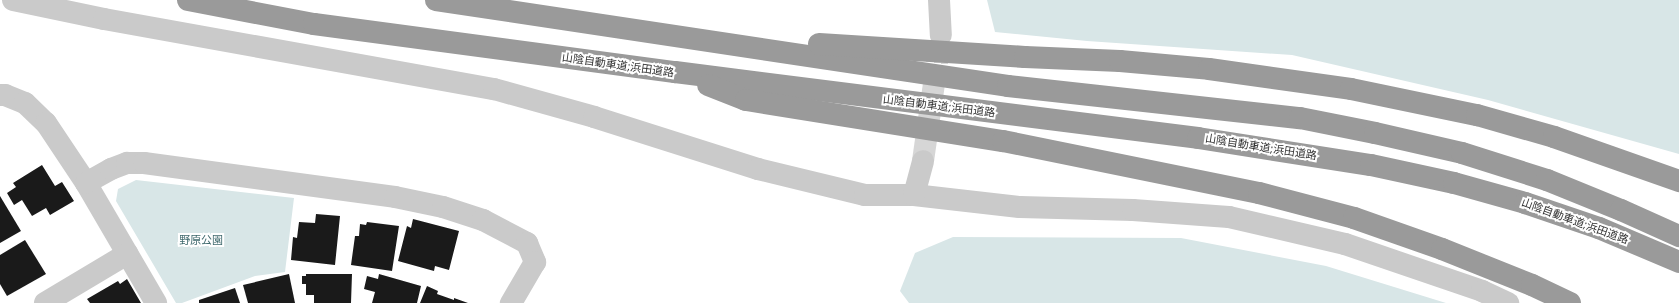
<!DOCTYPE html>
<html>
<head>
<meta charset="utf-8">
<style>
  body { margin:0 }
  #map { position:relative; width:1679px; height:303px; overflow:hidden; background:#fff; font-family:"Open Sans","Noto Sans JP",sans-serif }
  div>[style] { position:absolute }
  .green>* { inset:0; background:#d8e6e7 }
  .building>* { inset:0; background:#1a1a1a }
  .minor-tunnel>* { height:22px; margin-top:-11px; transform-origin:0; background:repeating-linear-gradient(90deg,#d6d6d6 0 22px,transparent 0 33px) }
  .minor>* { height:22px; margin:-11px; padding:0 11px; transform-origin:11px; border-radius:11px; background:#cacaca }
  .motorway>* { height:22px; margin:-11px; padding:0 11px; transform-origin:11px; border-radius:11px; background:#9a9a9a }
  span { translate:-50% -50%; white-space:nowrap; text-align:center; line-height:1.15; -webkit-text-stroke:4px #fff; paint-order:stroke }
  .street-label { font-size:11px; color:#333 }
  .park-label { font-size:11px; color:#406a6e }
</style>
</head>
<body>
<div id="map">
  <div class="green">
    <i style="clip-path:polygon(987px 0,1679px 0,1679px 154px,1488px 100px,1292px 55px,1087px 41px,995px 32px)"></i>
    <i style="clip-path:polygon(136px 180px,294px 198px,285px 272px,255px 276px,182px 303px,176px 303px,116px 201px,118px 189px)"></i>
    <i style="clip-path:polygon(953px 237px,1181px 238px,1326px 266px,1446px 303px,909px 303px,900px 291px,915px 253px)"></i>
  </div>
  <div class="building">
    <i style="clip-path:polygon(42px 165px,55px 186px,62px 182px,74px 201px,50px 215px,46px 208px,32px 216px,22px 200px,14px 205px,7px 193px,16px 187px,13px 183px)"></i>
    <i style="clip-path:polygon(0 196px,21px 231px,0 243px)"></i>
    <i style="clip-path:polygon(316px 214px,340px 216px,335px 265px,291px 260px,293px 237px,297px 238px,299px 222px,315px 223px)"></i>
    <i style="clip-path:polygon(413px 219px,459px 231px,449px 270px,435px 266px,434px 271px,398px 261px,407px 226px,411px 228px)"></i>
    <i style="clip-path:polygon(367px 222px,399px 226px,392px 271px,351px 265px,355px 236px,359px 236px,360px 224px,366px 225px)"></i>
    <i style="clip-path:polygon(25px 240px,46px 274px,7px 296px,0 284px,0 255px)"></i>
    <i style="clip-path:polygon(289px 274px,295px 303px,248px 303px,243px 285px)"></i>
    <i style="clip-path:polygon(306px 274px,352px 274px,351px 303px,314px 303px,314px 295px,306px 295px,306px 284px,302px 284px,302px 276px,306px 276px)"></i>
    <i style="clip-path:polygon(379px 274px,421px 286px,417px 303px,372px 303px,375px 292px,364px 289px,367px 276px,378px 279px)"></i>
    <i style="clip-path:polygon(127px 279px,141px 303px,90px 303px,87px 299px,118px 281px,120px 284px)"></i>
    <i style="clip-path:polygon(427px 286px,438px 291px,437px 294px,454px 300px,454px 298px,468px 303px,420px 303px)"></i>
    <i style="clip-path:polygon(235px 288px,240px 303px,199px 303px,199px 300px)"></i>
  </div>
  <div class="minor-tunnel">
    <i style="left:923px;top:161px;width:127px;rotate:-81.9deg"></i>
  </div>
  <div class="minor">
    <i style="left:13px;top:0;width:93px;rotate:11.8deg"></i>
    <i style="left:104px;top:19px;width:396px;rotate:10.2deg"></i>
    <i style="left:494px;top:89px;width:104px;rotate:15.6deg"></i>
    <i style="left:594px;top:117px;width:172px;rotate:17.6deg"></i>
    <i style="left:758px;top:169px;width:110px;rotate:13.7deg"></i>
    <i style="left:865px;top:195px;width:49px"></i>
    <i style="left:914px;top:195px;width:107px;rotate:6.5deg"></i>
    <i style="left:1020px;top:207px;width:113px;rotate:1.5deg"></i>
    <i style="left:1133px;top:210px;width:96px;rotate:4.2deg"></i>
    <i style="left:1229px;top:217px;width:119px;rotate:13.1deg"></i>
    <i style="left:1345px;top:244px;width:145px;rotate:18.9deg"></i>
    <i style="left:1482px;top:291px;width:29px;rotate:25deg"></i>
    <i style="left:939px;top:0;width:35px;rotate:87deg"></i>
    <i style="left:0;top:95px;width:5px"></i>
    <i style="left:5px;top:95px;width:22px;rotate:22deg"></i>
    <i style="left:25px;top:103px;width:29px;rotate:44deg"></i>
    <i style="left:46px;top:123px;width:72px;rotate:56.3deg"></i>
    <i style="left:86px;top:183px;width:139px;rotate:59.7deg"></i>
    <i style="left:86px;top:183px;width:29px;rotate:-29deg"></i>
    <i style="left:111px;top:169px;width:17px;rotate:-21deg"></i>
    <i style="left:127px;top:163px;width:17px"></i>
    <i style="left:144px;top:163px;width:253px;rotate:7.7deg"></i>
    <i style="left:395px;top:197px;width:49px;rotate:11.8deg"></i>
    <i style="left:443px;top:207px;width:42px;rotate:18deg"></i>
    <i style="left:483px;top:220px;width:50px;rotate:27.6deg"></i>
    <i style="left:527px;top:243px;width:21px;rotate:67deg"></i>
    <i style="left:535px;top:262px;width:48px;rotate:120.3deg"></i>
    <i style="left:914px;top:195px;width:35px;rotate:-75deg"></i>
    <i style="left:45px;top:303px;width:96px;rotate:-30.9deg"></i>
  </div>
  <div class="motorway">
    <i style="left:188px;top:0;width:128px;rotate:10.8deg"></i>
    <i style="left:314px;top:24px;width:364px;rotate:7.6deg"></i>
    <i style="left:675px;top:72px;width:527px;rotate:7.19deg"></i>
    <i style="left:1198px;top:138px;width:175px;rotate:8.9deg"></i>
    <i style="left:1371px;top:165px;width:85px;rotate:12.2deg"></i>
    <i style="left:1454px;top:183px;width:74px;rotate:15.7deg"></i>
    <i style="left:1525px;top:203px;width:78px;rotate:18.7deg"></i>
    <i style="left:1599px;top:228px;width:87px;rotate:23deg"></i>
    <i style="left:436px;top:0;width:578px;rotate:8.55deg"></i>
    <i style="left:1008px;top:86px;width:294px;rotate:6.3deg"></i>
    <i style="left:1300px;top:118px;width:76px;rotate:11.3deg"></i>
    <i style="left:1375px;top:133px;width:89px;rotate:12.9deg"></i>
    <i style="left:1462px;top:153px;width:89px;rotate:17.6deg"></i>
    <i style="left:1547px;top:180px;width:80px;rotate:22.1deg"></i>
    <i style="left:1621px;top:210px;width:64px;rotate:24.1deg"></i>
    <i style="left:819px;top:44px;width:206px;rotate:3.6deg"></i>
    <i style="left:1025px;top:57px;width:95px;rotate:2.4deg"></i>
    <i style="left:1120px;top:61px;width:89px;rotate:5.1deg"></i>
    <i style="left:1209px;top:69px;width:143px;rotate:8deg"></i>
    <i style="left:1351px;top:89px;width:129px;rotate:11.7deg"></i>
    <i style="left:1477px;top:115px;width:80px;rotate:15.9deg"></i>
    <i style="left:1554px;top:137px;width:133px;rotate:19.4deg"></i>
    <i style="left:708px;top:85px;width:41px;rotate:21.5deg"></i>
    <i style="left:746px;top:100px;width:260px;rotate:9.1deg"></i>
    <i style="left:1003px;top:141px;width:261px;rotate:11.5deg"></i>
    <i style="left:1259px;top:193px;width:98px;rotate:14.7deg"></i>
    <i style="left:1354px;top:218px;width:93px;rotate:19.4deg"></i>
    <i style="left:1442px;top:249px;width:97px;rotate:21.8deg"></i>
    <i style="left:1532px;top:285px;width:42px;rotate:25.3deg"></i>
  </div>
  <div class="street-label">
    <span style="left:618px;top:65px;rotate:8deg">山陰自動車道;浜田道路</span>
    <span style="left:939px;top:106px;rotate:7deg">山陰自動車道;浜田道路</span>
    <span style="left:1261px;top:147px;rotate:9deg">山陰自動車道;浜田道路</span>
    <span style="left:1575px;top:221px;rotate:20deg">山陰自動車道;浜田道路</span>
  </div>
  <div class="park-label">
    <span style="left:201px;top:240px">野原公園</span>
  </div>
</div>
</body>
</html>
